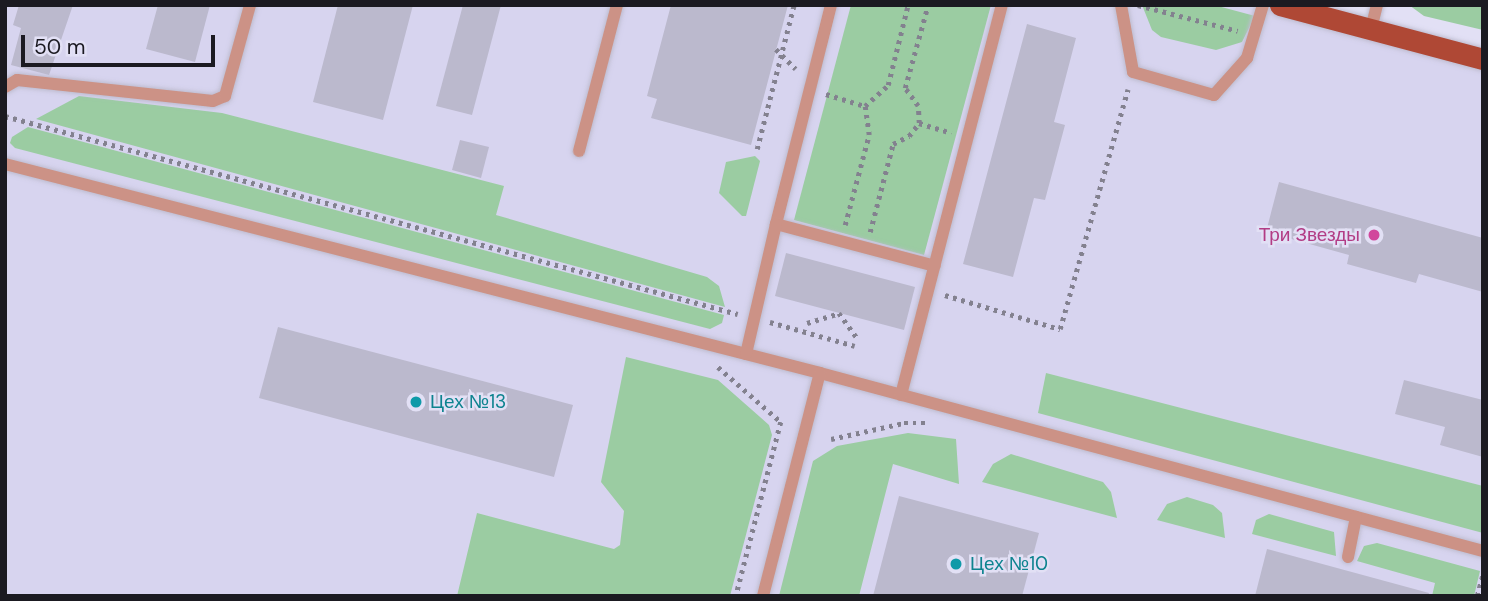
<!DOCTYPE html>
<html>
<head>
<meta charset="utf-8">
<style>
  body { margin:0 }
  #map { position:relative; width:1488px; height:601px; overflow:hidden; background:#e2e0f5; font-family:"DM Sans",sans-serif }
  div>[style] { position:absolute }
  .built>* { inset:0; background:#d7d4ef }
  .green>* { inset:0; background:#9bcca2 }
  .building>* { inset:0; background:#bbb9cd }
  .path>* { height:4.5px; margin-top:-2.25px; transform-origin:0; background:repeating-linear-gradient(90deg,#83818f 0 3.5px,transparent 0 8.5px) }
  .roads { filter:drop-shadow(0 0 2px #bebccf) drop-shadow(0 0 2px #bebccf) }
  .lane>* { height:12px; margin:-6px; padding:0 6px; transform-origin:6px; border-radius:6px; background:#cc9286 }
  .primary>* { height:21px; margin:-10.5px; padding:0 10.5px; transform-origin:10.5px; border-radius:10.5px; background:#af4835 }
  .dots>* { width:19px; height:19px; translate:-50% -50%; box-sizing:border-box; border:4px solid #e2e0f5; border-radius:50% }
  span { translate:-50% -50%; white-space:nowrap; text-align:center; line-height:1.15; -webkit-text-stroke:5px #e2e0f5; paint-order:stroke }
  .hotel-label { font-size:19px; color:#b23c85 }
  .right { translate:-100% -50%; text-align:right }
  .culture-label { font-size:19px; color:#0d838f }
  .left { translate:0 -50%; text-align:left }
  .frame { position:absolute; inset:0; border:7px solid #1b1a21; pointer-events:none }
  .scale { position:absolute; left:21px; top:35px; width:194px; height:32px; box-sizing:border-box; border:4px solid #1b1a21; border-top:0; padding-left:9px; font-size:21px; line-height:24px; white-space:nowrap; color:#1b1a21; -webkit-text-stroke:5px #e2e0f5; paint-order:stroke }
</style>
</head>
<body>
<div id="map">
  <div class="built">
    <i style="clip-path:polygon(5px 5px,1280px 5px,1483px 59px,1483px 596px,5px 596px)"></i>
  </div>
  <div class="green">
    <i style="clip-path:polygon(851px 5px,991px 5px,924px 255px,794px 220px)"></i>
    <i style="clip-path:polygon(1142px 5px,1214px 5px,1255px 16px,1242px 42px,1216px 50px,1161px 37px,1152px 30px)"></i>
    <i style="clip-path:polygon(1409px 5px,1483px 5px,1483px 30px,1424px 16px)"></i>
    <i style="clip-path:polygon(79px 96px,222px 113px,504px 186px,496px 215px,707px 277px,719px 286px,725px 307px,36px 119px)"></i>
    <i style="clip-path:polygon(28px 127px,724px 315px,722px 323px,710px 329px,15px 148px,10px 143px,12px 137px)"></i>
    <i style="clip-path:polygon(755px 156px,760px 161px,746px 216px,742px 216px,719px 193px,726px 162px)"></i>
    <i style="clip-path:polygon(626px 357px,718px 380px,769px 425px,772px 435px,730px 596px,457px 596px,477px 513px,614px 549px,620px 545px,624px 511px,601px 482px)"></i>
    <i style="clip-path:polygon(1046px 373px,1483px 486px,1483px 533px,1038px 413px)"></i>
    <i style="clip-path:polygon(908px 433px,956px 439px,959px 484px,893px 464px,859px 596px,779px 596px,813px 461px,837px 446px)"></i>
    <i style="clip-path:polygon(1011px 454px,1103px 482px,1111px 492px,1117px 518px,982px 482px,993px 464px)"></i>
    <i style="clip-path:polygon(1187px 497px,1213px 505px,1222px 513px,1225px 538px,1157px 520px,1167px 504px)"></i>
    <i style="clip-path:polygon(1269px 514px,1334px 532px,1336px 556px,1252px 534px,1256px 520px)"></i>
    <i style="clip-path:polygon(1377px 543px,1480px 571px,1474px 596px,1432px 596px,1435px 583px,1357px 561px,1364px 546px)"></i>
  </div>
  <div class="building">
    <i style="clip-path:polygon(19px 5px,73px 5px,49px 75px,11px 65px,21px 28px,13px 25px)"></i>
    <i style="clip-path:polygon(158px 5px,210px 5px,195px 62px,146px 49px)"></i>
    <i style="clip-path:polygon(338px 5px,413px 5px,383px 120px,313px 102px)"></i>
    <i style="clip-path:polygon(463px 5px,501px 5px,472px 115px,436px 106px)"></i>
    <i style="clip-path:polygon(671px 5px,788px 5px,751px 145px,651px 118px,657px 99px,647px 96px)"></i>
    <i style="clip-path:polygon(1027px 24px,1076px 38px,1054px 122px,1065px 125px,1045px 200px,1034px 198px,1013px 277px,963px 264px)"></i>
    <i style="clip-path:polygon(460px 140px,489px 147px,481px 178px,452px 170px)"></i>
    <i style="clip-path:polygon(1279px 182px,1483px 238px,1483px 292px,1419px 274px,1416px 283px,1347px 264px,1349px 255px,1266px 232px)"></i>
    <i style="clip-path:polygon(786px 253px,915px 287px,904px 330px,775px 296px)"></i>
    <i style="clip-path:polygon(278px 327px,573px 405px,554px 477px,259px 398px)"></i>
    <i style="clip-path:polygon(1404px 380px,1483px 400px,1483px 457px,1440px 445px,1445px 427px,1395px 414px)"></i>
    <i style="clip-path:polygon(899px 496px,1039px 533px,1022px 596px,873px 596px)"></i>
    <i style="clip-path:polygon(1267px 549px,1429px 593px,1428px 596px,1255px 596px)"></i>
  </div>
  <div class="path">
    <i style="left:1138px;top:5px;width:103px;rotate:14.6deg"></i>
    <i style="left:776px;top:49px;width:28px;rotate:45deg"></i>
    <i style="left:826px;top:94px;width:41px;rotate:17.1deg"></i>
    <i style="left:5px;top:116px;width:759px;rotate:15.12deg"></i>
    <i style="left:919px;top:123px;width:34px;rotate:17deg"></i>
    <i style="left:757px;top:149px;width:149px;rotate:-75.6deg"></i>
    <i style="left:845px;top:225px;width:93px;rotate:-75.1deg"></i>
    <i style="left:869px;top:135px;width:29px;rotate:-98deg"></i>
    <i style="left:865px;top:106px;width:31px;rotate:-42deg"></i>
    <i style="left:888px;top:85px;width:82px;rotate:-76deg"></i>
    <i style="left:870px;top:232px;width:91px;rotate:-75.4deg"></i>
    <i style="left:893px;top:144px;width:18px;rotate:-27deg"></i>
    <i style="left:909px;top:136px;width:16px;rotate:-52deg"></i>
    <i style="left:919px;top:123px;width:17px;rotate:-93deg"></i>
    <i style="left:918px;top:106px;width:22px;rotate:-126deg"></i>
    <i style="left:905px;top:88px;width:86px;rotate:-74.5deg"></i>
    <i style="left:945px;top:295px;width:120px;rotate:16.5deg"></i>
    <i style="left:1060px;top:329px;width:249px;rotate:-74.2deg"></i>
    <i style="left:770px;top:322px;width:88px;rotate:15.8deg"></i>
    <i style="left:807px;top:323px;width:34px;rotate:-17deg"></i>
    <i style="left:839px;top:313px;width:31px;rotate:54deg"></i>
    <i style="left:718px;top:367px;width:84px;rotate:41.1deg"></i>
    <i style="left:781px;top:422px;width:180px;rotate:104.5deg"></i>
    <i style="left:831px;top:439px;width:75px;rotate:-12.4deg"></i>
    <i style="left:904px;top:423px;width:26px"></i>
    <i style="left:1477px;top:596px;width:24px;rotate:-75deg"></i>
  </div>
  <div class="roads">
    <div class="lane">
      <i style="left:831px;top:5px;width:226px;rotate:104.1deg"></i>
      <i style="left:776px;top:224px;width:164px;rotate:14.8deg"></i>
      <i style="left:1121px;top:5px;width:68px;rotate:79.8deg"></i>
      <i style="left:1133px;top:72px;width:84px;rotate:15.9deg"></i>
      <i style="left:1214px;top:95px;width:50px;rotate:-48.3deg"></i>
      <i style="left:1247px;top:58px;width:55px;rotate:-73.2deg"></i>
      <i style="left:1371px;top:29px;width:25px;rotate:-76deg"></i>
      <i style="left:5px;top:87px;width:14px;rotate:-30deg"></i>
      <i style="left:17px;top:80px;width:197px;rotate:6.1deg"></i>
      <i style="left:213px;top:101px;width:13px;rotate:-23deg"></i>
      <i style="left:225px;top:96px;width:94px;rotate:-74.6deg"></i>
      <i style="left:579px;top:151px;width:151px;rotate:-75.4deg"></i>
      <i style="left:5px;top:164px;width:841px;rotate:14.38deg"></i>
      <i style="left:820px;top:373px;width:686px;rotate:15.03deg"></i>
      <i style="left:746px;top:354px;width:133px;rotate:-77deg"></i>
      <i style="left:901px;top:395px;width:403px;rotate:-75.5deg"></i>
      <i style="left:1348px;top:557px;width:41px;rotate:-78.7deg"></i>
      <i style="left:763px;top:596px;width:230px;rotate:-75.7deg"></i>
    </div>
    <div class="primary">
      <i style="left:1280px;top:5px;width:210px;rotate:14.9deg"></i>
    </div>
  </div>
  <div class="dots">
    <i style="left:1374px;top:235px;background:#d1479c"></i>
    <i style="left:416px;top:402px;background:#0f9aa8"></i>
    <i style="left:956px;top:564px;background:#0f9aa8"></i>
  </div>
  <div class="hotel-label">
    <span class="right" style="left:1360px;top:235px">Три Звезды</span>
  </div>
  <div class="culture-label">
    <span class="left" style="left:430px;top:402px">Цех №13</span>
    <span class="left" style="left:970px;top:564px">Цех №10</span>
  </div>
  <div class="frame"></div>
  <div class="scale">50 m</div>
</div>
</body>
</html>
